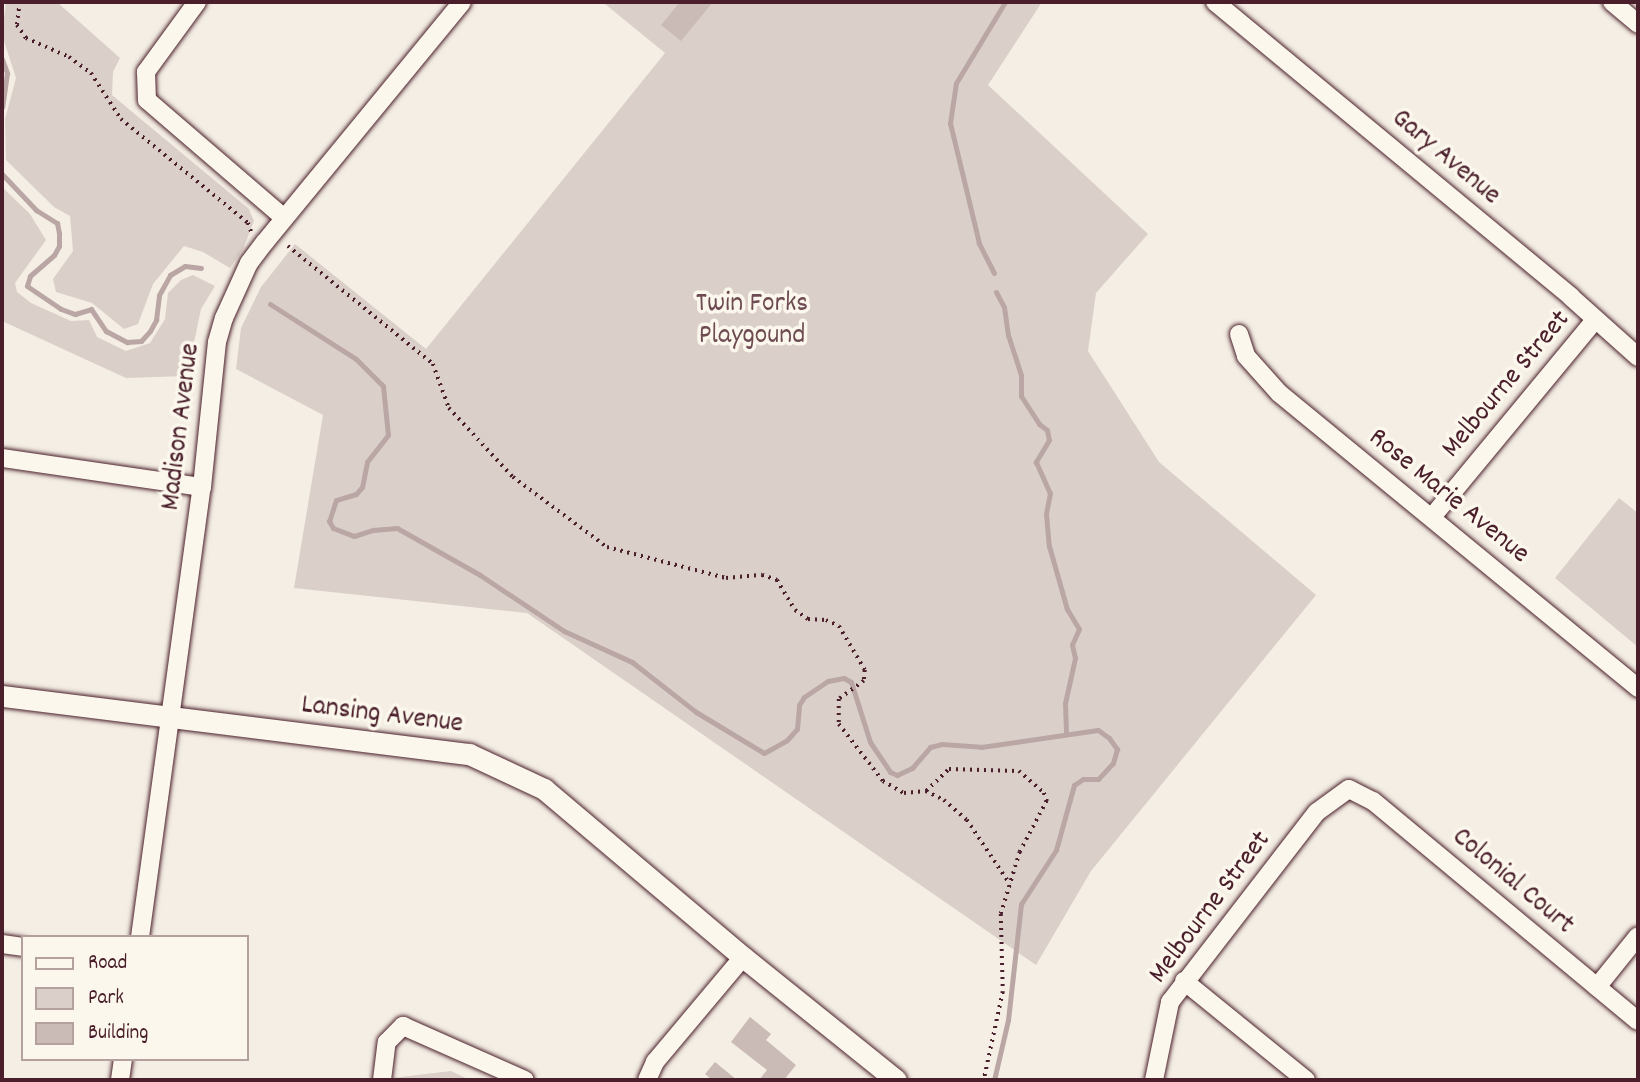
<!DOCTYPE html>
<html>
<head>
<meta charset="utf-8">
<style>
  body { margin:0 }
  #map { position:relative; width:1640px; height:1082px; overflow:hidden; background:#f4eee4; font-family:Dekko,sans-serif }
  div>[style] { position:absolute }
  .green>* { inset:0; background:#dbd0c9 }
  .stream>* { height:5px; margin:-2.5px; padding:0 2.5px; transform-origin:2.5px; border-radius:2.5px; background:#baa7a5 }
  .building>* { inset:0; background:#cabbb6 }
  .path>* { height:3.5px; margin-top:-1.75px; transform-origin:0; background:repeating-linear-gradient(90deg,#4a1f2b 0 2px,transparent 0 7px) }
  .roads { filter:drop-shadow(0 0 2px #4a1f2b) drop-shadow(0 0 2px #4a1f2b) }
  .minor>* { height:18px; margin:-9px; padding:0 9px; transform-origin:9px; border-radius:9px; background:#fbf7ec }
  .tertiary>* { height:21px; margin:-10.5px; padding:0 10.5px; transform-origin:10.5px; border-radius:10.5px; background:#fbf7ec }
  span { translate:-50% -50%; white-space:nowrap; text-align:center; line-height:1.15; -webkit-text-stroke:7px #fbf7ec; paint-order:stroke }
  .street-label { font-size:28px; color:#4a1f2b }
  .park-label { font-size:28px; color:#6e4b52 }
  .frame { position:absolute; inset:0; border:4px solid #4a1f2b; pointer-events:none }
  .legend { position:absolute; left:21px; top:935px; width:228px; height:126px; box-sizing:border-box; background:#fbf7ec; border:2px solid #b4a19f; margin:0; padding:9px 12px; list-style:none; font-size:21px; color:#4a1f2b }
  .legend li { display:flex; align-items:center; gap:14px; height:35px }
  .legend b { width:35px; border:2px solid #b4a19f }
</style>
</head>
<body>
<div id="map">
  <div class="green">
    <i style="clip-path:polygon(6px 2px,57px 2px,120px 58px,113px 72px,112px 95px,249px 209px,254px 221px,243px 249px,230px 268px,203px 252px,184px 246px,153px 284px,138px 324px,124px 329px,92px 303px,56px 292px,53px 279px,73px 251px,70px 216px,54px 207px,6px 160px,5px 119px,16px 78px,2px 35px)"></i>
    <i style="clip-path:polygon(607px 2px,1042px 2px,988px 85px,1148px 234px,1096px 293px,1088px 351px,1159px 462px,1316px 595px,1091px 871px,1036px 965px,527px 613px,294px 588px,323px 415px,236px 369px,241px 328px,261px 287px,295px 244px,426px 349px,665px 53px,605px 4px)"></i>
    <i style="clip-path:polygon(2px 187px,30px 214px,46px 240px,15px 283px,17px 292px,31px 303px,71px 321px,89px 320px,97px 337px,126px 351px,150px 343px,165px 319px,168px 293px,181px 280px,193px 275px,215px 286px,201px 309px,187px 376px,126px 378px,2px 321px)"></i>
    <i style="clip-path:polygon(1619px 498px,1638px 513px,1638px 647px,1555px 578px)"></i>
    <i style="clip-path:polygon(451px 1071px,470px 1080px,392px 1080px,392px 1078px)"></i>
  </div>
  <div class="stream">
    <i style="left:2px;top:59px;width:15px;rotate:70deg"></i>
    <i style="left:7px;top:73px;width:34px;rotate:98deg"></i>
    <i style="left:2px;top:174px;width:50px;rotate:46.6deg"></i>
    <i style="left:36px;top:210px;width:25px;rotate:32deg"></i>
    <i style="left:57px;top:223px;width:10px;rotate:79deg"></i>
    <i style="left:59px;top:233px;width:13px;rotate:90deg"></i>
    <i style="left:59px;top:246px;width:10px;rotate:119deg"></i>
    <i style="left:54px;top:255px;width:32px;rotate:139deg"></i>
    <i style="left:30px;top:276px;width:10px;rotate:107deg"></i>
    <i style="left:27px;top:286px;width:41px;rotate:34.1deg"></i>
    <i style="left:61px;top:309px;width:15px;rotate:20deg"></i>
    <i style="left:75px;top:314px;width:17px;rotate:-17deg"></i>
    <i style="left:91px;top:309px;width:27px;rotate:56deg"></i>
    <i style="left:106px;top:331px;width:24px;rotate:28deg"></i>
    <i style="left:127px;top:342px;width:14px;rotate:-4deg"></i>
    <i style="left:141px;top:341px;width:13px;rotate:-48deg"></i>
    <i style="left:150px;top:331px;width:13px;rotate:-61deg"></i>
    <i style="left:156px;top:320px;width:25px;rotate:-83deg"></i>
    <i style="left:159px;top:295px;width:23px;rotate:-61deg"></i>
    <i style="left:170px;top:275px;width:17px;rotate:-31deg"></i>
    <i style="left:185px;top:266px;width:16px;rotate:7deg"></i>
    <i style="left:994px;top:273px;width:34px;rotate:-117deg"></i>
    <i style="left:979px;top:243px;width:123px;rotate:-103.6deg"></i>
    <i style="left:950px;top:123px;width:40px;rotate:-81.5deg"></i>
    <i style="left:956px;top:83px;width:95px;rotate:-58.8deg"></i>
    <i style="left:996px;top:292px;width:17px;rotate:62deg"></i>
    <i style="left:1004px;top:307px;width:28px;rotate:82deg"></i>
    <i style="left:1008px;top:335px;width:42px;rotate:72deg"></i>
    <i style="left:1021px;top:375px;width:21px;rotate:90deg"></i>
    <i style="left:1021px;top:396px;width:33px;rotate:57deg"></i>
    <i style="left:1039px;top:424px;width:10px;rotate:37deg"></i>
    <i style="left:1047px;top:430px;width:10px;rotate:79deg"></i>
    <i style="left:1049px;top:440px;width:26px;rotate:121deg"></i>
    <i style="left:1036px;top:462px;width:34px;rotate:66deg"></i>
    <i style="left:1050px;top:493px;width:21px;rotate:101deg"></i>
    <i style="left:1046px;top:514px;width:32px;rotate:85deg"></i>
    <i style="left:1049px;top:546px;width:66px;rotate:74.1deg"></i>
    <i style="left:1067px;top:609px;width:23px;rotate:59deg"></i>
    <i style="left:1079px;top:629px;width:17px;rotate:114deg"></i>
    <i style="left:1072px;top:645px;width:13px;rotate:77deg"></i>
    <i style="left:1075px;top:658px;width:46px;rotate:102.5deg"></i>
    <i style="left:1065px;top:703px;width:31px;rotate:88deg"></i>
    <i style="left:270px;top:304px;width:102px;rotate:32.6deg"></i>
    <i style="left:356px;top:359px;width:38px;rotate:45deg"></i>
    <i style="left:383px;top:386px;width:49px;rotate:84.2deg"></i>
    <i style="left:388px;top:435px;width:34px;rotate:128deg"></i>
    <i style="left:367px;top:462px;width:25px;rotate:101deg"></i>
    <i style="left:362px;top:487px;width:9px;rotate:131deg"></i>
    <i style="left:356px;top:494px;width:21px;rotate:163deg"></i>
    <i style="left:336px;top:500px;width:22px;rotate:108deg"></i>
    <i style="left:329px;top:521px;width:8px;rotate:60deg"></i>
    <i style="left:333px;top:528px;width:22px;rotate:21deg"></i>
    <i style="left:354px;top:536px;width:20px;rotate:-18deg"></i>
    <i style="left:373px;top:530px;width:24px;rotate:-5deg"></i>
    <i style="left:397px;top:528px;width:95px;rotate:29.5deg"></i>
    <i style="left:480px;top:575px;width:101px;rotate:33.7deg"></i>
    <i style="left:564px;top:631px;width:75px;rotate:24.5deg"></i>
    <i style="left:632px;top:662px;width:81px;rotate:38deg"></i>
    <i style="left:696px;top:712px;width:79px;rotate:31.1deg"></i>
    <i style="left:764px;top:753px;width:26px;rotate:-29deg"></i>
    <i style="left:787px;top:740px;width:15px;rotate:-48deg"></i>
    <i style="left:797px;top:729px;width:24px;rotate:-85deg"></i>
    <i style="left:799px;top:705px;width:9px;rotate:-58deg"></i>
    <i style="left:804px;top:697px;width:29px;rotate:-34deg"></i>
    <i style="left:828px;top:681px;width:16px;rotate:-11deg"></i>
    <i style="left:844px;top:678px;width:8px;rotate:30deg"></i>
    <i style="left:851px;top:682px;width:63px;rotate:72.4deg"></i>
    <i style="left:870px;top:742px;width:36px;rotate:56deg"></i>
    <i style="left:890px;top:772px;width:8px;rotate:23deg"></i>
    <i style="left:897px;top:775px;width:17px;rotate:-25deg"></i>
    <i style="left:912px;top:768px;width:28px;rotate:-49deg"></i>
    <i style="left:930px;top:747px;width:12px;rotate:-14deg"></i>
    <i style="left:942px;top:744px;width:39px;rotate:4deg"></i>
    <i style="left:981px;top:747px;width:118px;rotate:-8.3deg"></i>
    <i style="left:1098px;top:730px;width:14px;rotate:36deg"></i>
    <i style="left:1109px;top:738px;width:14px;rotate:54deg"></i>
    <i style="left:1117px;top:749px;width:15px;rotate:106deg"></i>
    <i style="left:1113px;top:763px;width:22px;rotate:133deg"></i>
    <i style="left:1098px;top:779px;width:15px;rotate:180deg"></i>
    <i style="left:1083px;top:779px;width:11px;rotate:146deg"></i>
    <i style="left:1074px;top:785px;width:67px;rotate:105.5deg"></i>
    <i style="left:1056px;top:850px;width:64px;rotate:122.9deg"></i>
    <i style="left:1021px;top:904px;width:117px;rotate:96.4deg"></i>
    <i style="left:1008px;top:1020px;width:62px;rotate:103.1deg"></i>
  </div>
  <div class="building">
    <i style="clip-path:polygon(680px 2px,713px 2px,681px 41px,661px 25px)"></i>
    <i style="clip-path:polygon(750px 1017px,771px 1034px,766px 1040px,796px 1065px,784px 1080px,759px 1080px,767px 1070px,731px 1042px)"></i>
    <i style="clip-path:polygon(715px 1062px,737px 1080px,712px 1080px,705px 1074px)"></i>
  </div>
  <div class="path">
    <i style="left:20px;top:2px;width:23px;rotate:97deg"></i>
    <i style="left:17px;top:25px;width:16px;rotate:55deg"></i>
    <i style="left:26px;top:38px;width:47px;rotate:23.8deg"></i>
    <i style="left:69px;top:57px;width:27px;rotate:36deg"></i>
    <i style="left:91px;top:73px;width:55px;rotate:56.9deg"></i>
    <i style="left:121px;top:119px;width:164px;rotate:39.3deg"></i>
    <i style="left:248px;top:223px;width:9px;rotate:69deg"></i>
    <i style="left:288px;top:246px;width:187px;rotate:39.1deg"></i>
    <i style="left:433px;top:364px;width:47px;rotate:70deg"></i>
    <i style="left:449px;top:408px;width:94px;rotate:47.2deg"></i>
    <i style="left:513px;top:477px;width:117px;rotate:36.7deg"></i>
    <i style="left:607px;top:547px;width:123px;rotate:14.6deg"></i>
    <i style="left:726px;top:578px;width:36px;rotate:-5deg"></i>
    <i style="left:762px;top:575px;width:16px;rotate:18deg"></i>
    <i style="left:777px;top:580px;width:35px;rotate:59deg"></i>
    <i style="left:795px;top:610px;width:16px;rotate:35deg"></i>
    <i style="left:808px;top:619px;width:18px;rotate:3deg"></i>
    <i style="left:826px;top:620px;width:14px;rotate:25deg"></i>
    <i style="left:839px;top:626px;width:51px;rotate:59.4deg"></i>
    <i style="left:865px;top:670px;width:11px;rotate:95deg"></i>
    <i style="left:864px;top:681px;width:31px;rotate:144deg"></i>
    <i style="left:839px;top:699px;width:25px;rotate:90deg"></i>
    <i style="left:839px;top:724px;width:72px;rotate:52.3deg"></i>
    <i style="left:883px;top:781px;width:24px;rotate:30deg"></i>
    <i style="left:904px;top:793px;width:22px;rotate:-5deg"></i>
    <i style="left:926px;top:791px;width:32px;rotate:-44deg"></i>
    <i style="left:949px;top:769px;width:70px;rotate:1.6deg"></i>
    <i style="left:1019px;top:771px;width:33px;rotate:41deg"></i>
    <i style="left:1044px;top:793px;width:9px;rotate:69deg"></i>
    <i style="left:1047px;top:801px;width:58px;rotate:117.9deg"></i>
    <i style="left:1020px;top:852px;width:65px;rotate:107deg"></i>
    <i style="left:1001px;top:914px;width:78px;rotate:88.5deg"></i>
    <i style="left:1003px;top:992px;width:90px;rotate:102.2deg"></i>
    <i style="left:926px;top:791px;width:20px;rotate:27deg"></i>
    <i style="left:944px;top:800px;width:30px;rotate:41deg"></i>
    <i style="left:967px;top:820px;width:77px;rotate:56.1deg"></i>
  </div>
  <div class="roads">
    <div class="minor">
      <i style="left:197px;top:2px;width:87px;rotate:126.1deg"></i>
      <i style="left:146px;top:72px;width:28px;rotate:88deg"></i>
      <i style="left:147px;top:100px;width:181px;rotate:40.7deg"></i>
      <i style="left:1215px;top:2px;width:462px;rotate:39.6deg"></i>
      <i style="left:1571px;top:297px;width:90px;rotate:41.8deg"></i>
      <i style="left:1612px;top:2px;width:34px;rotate:40deg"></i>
      <i style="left:1239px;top:334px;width:23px;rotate:72deg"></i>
      <i style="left:1246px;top:356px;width:50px;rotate:48.3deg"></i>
      <i style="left:1279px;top:393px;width:465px;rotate:39.4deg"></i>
      <i style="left:2px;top:458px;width:202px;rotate:8.3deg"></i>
      <i style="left:1432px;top:517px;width:256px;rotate:-50.4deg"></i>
      <i style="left:140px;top:937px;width:454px;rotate:-82.2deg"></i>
      <i style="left:202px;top:487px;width:146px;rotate:-84.1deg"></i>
      <i style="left:217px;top:342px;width:25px;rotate:-74deg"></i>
      <i style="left:224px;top:318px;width:60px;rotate:-65.6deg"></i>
      <i style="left:249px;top:263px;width:26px;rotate:-53deg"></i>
      <i style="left:265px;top:242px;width:310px;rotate:-50.6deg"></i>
      <i style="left:2px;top:944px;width:21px;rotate:8deg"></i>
      <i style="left:1184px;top:981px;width:157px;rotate:39.1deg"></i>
      <i style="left:1597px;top:987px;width:65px;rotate:-51.2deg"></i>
      <i style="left:120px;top:1080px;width:21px;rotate:-82deg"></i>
      <i style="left:382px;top:1080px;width:38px;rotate:-83deg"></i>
      <i style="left:387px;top:1042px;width:23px;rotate:-45deg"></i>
      <i style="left:403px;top:1026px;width:133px;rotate:23.9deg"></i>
      <i style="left:647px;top:1080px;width:20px;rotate:-66deg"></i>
      <i style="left:655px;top:1062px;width:137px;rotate:-50deg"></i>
      <i style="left:1154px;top:1080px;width:80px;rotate:-78.4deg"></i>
      <i style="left:1170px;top:1002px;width:240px;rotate:-52.3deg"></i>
      <i style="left:1317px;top:812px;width:39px;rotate:-36deg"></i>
      <i style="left:1349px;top:789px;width:27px;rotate:27deg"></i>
      <i style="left:1373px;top:801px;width:344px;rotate:39.7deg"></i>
    </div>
    <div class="tertiary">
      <i style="left:2px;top:696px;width:471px;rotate:7.1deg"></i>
      <i style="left:469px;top:754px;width:83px;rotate:25deg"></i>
      <i style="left:544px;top:789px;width:260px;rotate:40.2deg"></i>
      <i style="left:743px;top:957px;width:196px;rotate:38.8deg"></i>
    </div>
  </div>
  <div class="street-label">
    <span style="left:1445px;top:158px;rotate:40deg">Gary Avenue</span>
    <span style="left:1507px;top:385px;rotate:-50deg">Melbourne Street</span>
    <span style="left:182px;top:427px;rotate:-83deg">Madison Avenue</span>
    <span style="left:1448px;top:497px;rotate:39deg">Rose Marie Avenue</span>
    <span style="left:382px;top:716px;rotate:7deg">Lansing Avenue</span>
    <span style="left:1512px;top:882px;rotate:40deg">Colonial Court</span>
    <span style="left:1211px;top:908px;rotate:-53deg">Melbourne Street</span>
  </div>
  <div class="park-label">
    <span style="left:752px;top:321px">Twin Forks<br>Playgound</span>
  </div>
  <div class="frame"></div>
  <ul class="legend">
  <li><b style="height:9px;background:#fbf7ec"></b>Road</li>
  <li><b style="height:19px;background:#dbd0c9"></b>Park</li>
  <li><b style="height:19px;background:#cabbb6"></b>Building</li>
  </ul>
</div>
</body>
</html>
